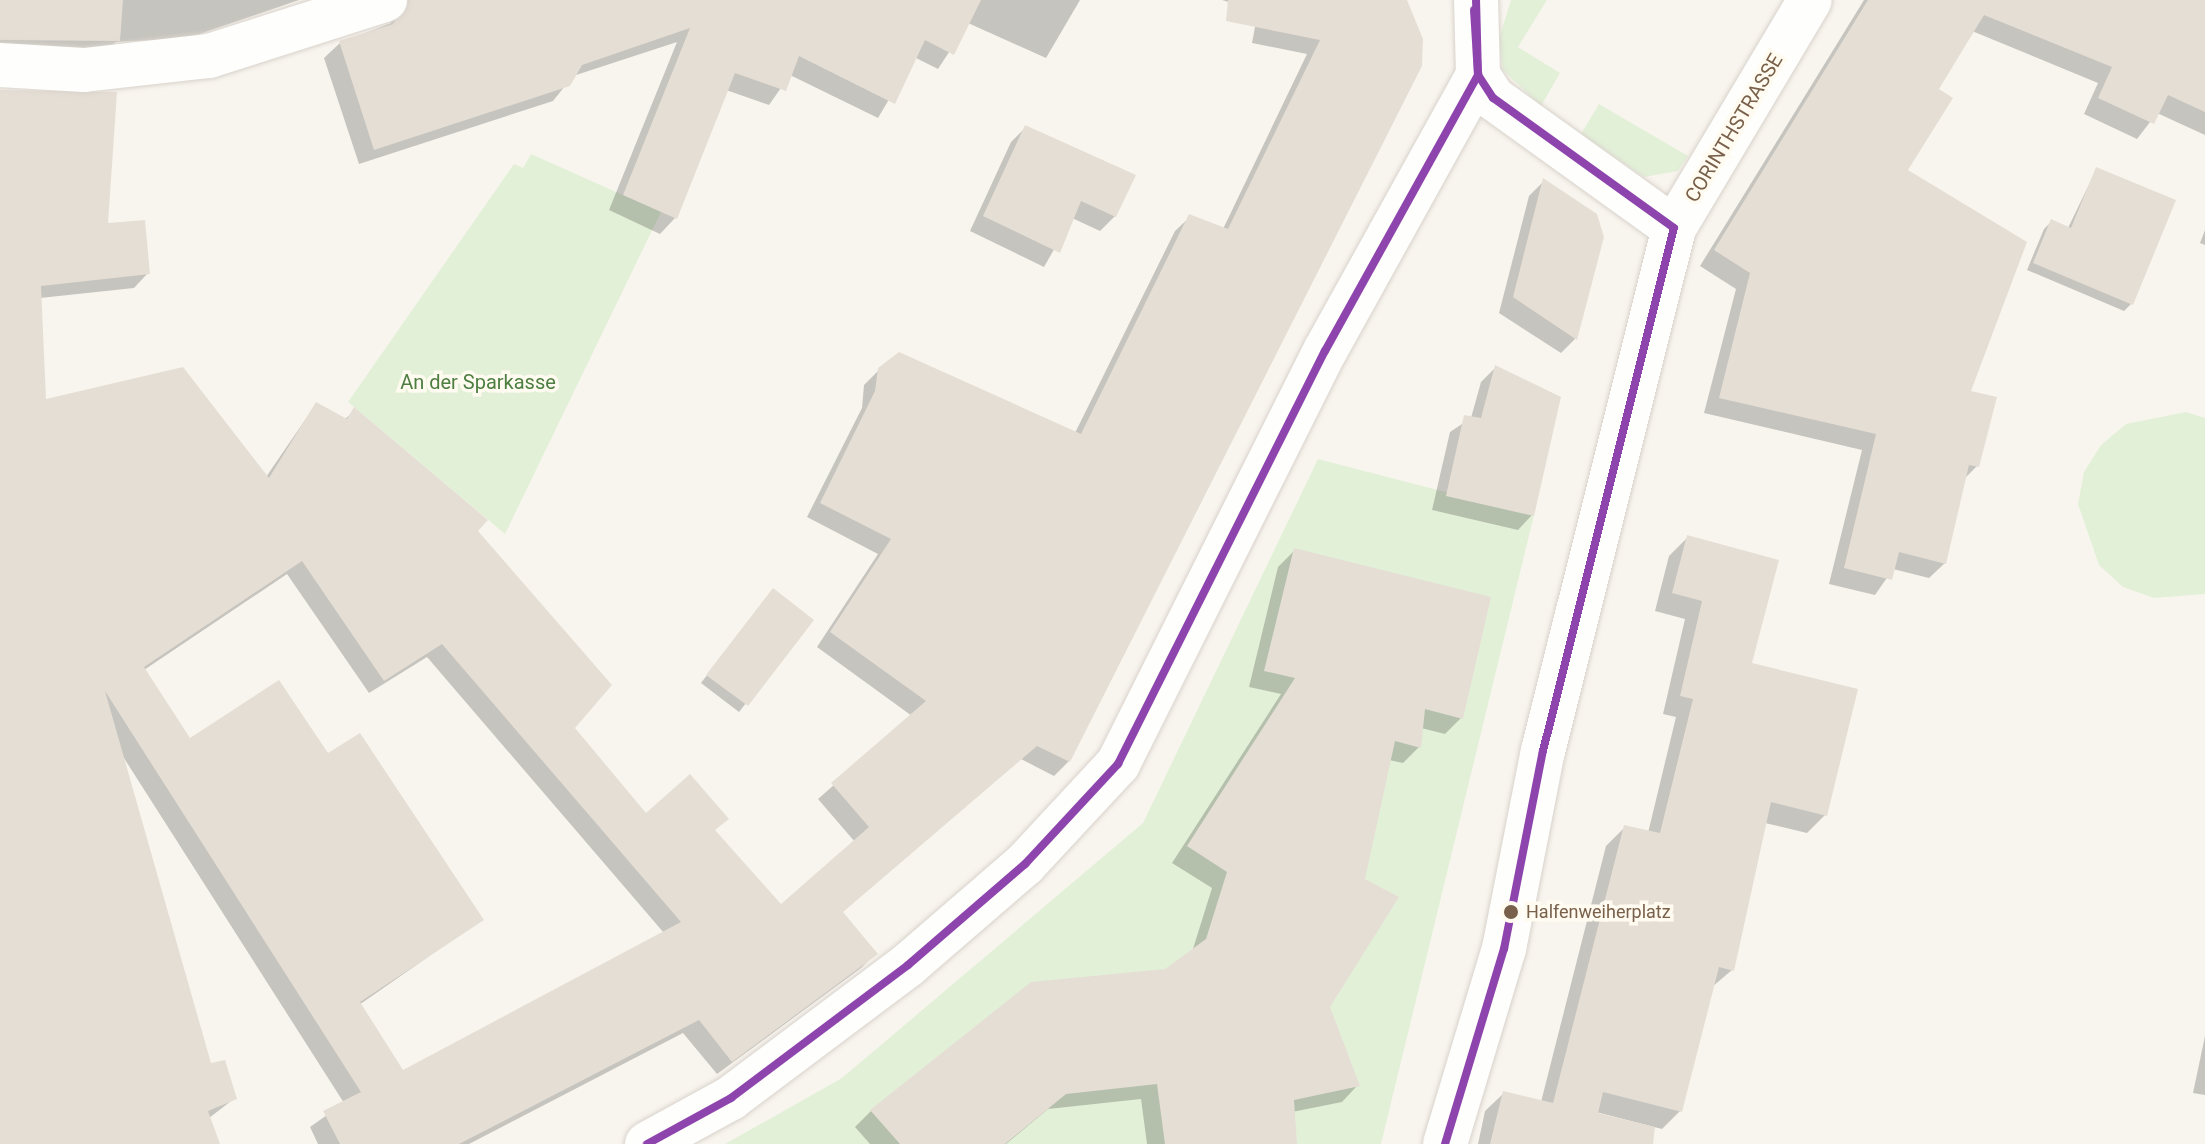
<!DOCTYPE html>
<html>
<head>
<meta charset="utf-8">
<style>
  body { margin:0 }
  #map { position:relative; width:2205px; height:1144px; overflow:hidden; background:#f8f5ee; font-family:Roboto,sans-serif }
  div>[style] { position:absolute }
  .green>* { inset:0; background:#e3f0d8 }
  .shadow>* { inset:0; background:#0003 }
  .building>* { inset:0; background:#e5ded5 }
  .roads { filter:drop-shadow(0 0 2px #d8d2cb) drop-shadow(0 0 2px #d8d2cb) }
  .street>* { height:44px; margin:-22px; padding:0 22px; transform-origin:22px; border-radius:22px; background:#fefefc }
  .bus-1>* { height:8px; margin:-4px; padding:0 4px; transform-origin:4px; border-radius:4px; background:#8e44ad }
  .dots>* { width:22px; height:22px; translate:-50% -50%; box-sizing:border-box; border:4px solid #fffbf0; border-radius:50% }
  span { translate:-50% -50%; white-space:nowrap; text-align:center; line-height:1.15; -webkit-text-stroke:7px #fffbf0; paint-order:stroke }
  .bus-label { font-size:18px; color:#79604b }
  .left { translate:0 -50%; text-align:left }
  .street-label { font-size:20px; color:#79604b }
  .park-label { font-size:20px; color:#4e7f42 }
</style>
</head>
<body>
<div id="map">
  <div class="green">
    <i style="clip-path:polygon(1511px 0,1547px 0,1518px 47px,1560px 73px,1541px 106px,1503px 70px,1499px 39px)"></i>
    <i style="clip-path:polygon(1599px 104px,1688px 156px,1678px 171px,1644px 177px,1581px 134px)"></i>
    <i style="clip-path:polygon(531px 154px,661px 212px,505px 534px,348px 402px,514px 164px,523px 168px)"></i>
    <i style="clip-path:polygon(2186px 412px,2205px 418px,2205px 594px,2154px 598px,2123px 587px,2099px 565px,2078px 504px,2084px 472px,2101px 445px,2126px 424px)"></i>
    <i style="clip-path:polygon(1318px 459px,1534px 515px,1381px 1144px,725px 1144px,842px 1078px,1143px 823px)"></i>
  </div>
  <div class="shadow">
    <i style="clip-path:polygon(0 0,299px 0,188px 38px,116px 42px,103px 55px,0 58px)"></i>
    <i style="clip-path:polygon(386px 0,1080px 0,1046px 58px,968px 23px,938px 69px,914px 57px,878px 118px,790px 75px,769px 105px,726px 90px,675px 218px,660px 234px,609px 210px,677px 42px,573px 76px,553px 101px,359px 164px,324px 58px,340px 43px,391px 23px,394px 8px)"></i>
    <i style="clip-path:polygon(evenodd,1222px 0,1405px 0,1069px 761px,1054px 776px,1021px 759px,841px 913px,875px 954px,861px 968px,717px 1074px,683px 1033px,469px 1144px,318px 1144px,310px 1127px,344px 1103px,122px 755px,210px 1066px,235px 1098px,209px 1118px,218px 1144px,0 1144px,0 93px,148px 273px,134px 288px,40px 298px,44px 401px,266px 477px,316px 404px,344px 420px,355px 410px,475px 531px,573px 728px,646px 816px,714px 831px,781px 907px,855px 842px,818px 799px,912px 716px,817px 647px,878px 554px,807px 517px,862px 408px,864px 385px,879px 370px,1075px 433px,1175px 231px,1190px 217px,1223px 229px,1307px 54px,1252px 43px,1258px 11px,1222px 0,287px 574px,369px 693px,427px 657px,664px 933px,403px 1073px,359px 1005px,481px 920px,190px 741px,144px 670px,287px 574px)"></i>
    <i style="clip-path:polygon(1864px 0,2205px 0,2205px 135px,2157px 113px,2137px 139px,2084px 114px,2098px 83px,1972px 31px,1936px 90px,1906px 170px,1968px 393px,1977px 466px,1964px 479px,1945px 563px,1929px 578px,1893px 569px,1875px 595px,1829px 584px,1862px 450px,1704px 413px,1736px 289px,1700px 266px)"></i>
    <i style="clip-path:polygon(1026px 127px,1115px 216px,1100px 231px,1072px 218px,1044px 267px,970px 231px,1011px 142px)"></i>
    <i style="clip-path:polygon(2096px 170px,2131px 304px,2124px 311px,2027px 270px,2044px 229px,2052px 221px,2068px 228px)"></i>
    <i style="clip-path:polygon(1544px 181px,1575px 339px,1561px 353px,1499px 313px,1529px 196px)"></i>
    <i style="clip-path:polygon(2205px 230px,2205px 245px,2200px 243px)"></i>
    <i style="clip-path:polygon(1495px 368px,1532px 515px,1518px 530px,1432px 510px,1450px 432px,1471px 418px,1481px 382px)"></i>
    <i style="clip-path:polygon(1688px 537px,1825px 815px,1807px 833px,1765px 823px,1732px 970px,1712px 987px,1680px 1111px,1662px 1129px,1596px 1112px,1589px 1144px,1478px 1144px,1485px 1111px,1504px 1093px,1541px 1102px,1606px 846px,1624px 828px,1648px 833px,1676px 717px,1663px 714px,1685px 619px,1655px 611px,1669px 556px)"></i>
    <i style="clip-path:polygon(1294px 551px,1461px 718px,1445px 734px,1421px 728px,1419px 747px,1403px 763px,1389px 760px,1328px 1007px,1357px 1086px,1342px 1102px,1292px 1112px,1295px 1144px,1147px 1144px,1141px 1099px,1048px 1109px,1006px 1144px,870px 1144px,855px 1127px,871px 1111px,1032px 984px,1166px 971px,1192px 952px,1212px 888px,1172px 863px,1281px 694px,1249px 687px,1278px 567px)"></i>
    <i style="clip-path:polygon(766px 598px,811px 620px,739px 712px,701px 683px)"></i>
    <i style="clip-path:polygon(2205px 1036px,2205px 1095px,2193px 1093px)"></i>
  </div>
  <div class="building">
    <i style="clip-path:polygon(0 0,123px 0,120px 41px,0 40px)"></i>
    <i style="clip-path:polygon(409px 0,981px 0,954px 55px,925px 40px,895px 104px,799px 56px,786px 91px,735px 73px,677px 219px,623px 195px,690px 28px,582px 65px,570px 86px,374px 150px,339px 41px,393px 24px)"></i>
    <i style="clip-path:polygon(evenodd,1228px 0,1407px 0,1423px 39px,1422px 66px,1070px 762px,1037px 746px,843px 912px,878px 954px,732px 1062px,699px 1020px,459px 1144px,340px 1144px,323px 1111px,361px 1092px,105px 691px,211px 1063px,225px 1060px,237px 1099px,208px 1111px,220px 1144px,0 1144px,0 90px,117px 92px,108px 223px,145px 220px,150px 274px,41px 286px,46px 399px,183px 367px,269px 478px,316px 402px,347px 419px,354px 407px,488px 520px,478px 531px,612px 685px,575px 728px,646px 813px,690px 774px,729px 819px,715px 830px,781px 904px,869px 827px,831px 783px,926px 701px,830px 632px,891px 539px,820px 503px,875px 391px,878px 368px,899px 352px,1081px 434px,1189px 214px,1228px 229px,1320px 40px,1226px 21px,1228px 0,302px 561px,384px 681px,442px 644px,681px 922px,403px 1070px,360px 1002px,484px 920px,360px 733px,328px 753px,279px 680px,190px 738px,144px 667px,302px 561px)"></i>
    <i style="clip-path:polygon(1868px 0,2205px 0,2205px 112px,2168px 95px,2154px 124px,2098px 98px,2112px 67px,1984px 15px,1939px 89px,1953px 98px,1908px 170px,2027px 242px,1971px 391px,1997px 397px,1979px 467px,1969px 465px,1946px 564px,1899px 552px,1892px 580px,1844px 568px,1876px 434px,1719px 398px,1750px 273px,1714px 250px)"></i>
    <i style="clip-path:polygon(1025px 125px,1136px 175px,1116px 217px,1081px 201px,1060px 253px,983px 216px)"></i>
    <i style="clip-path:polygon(2096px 167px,2176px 200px,2133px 305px,2033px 263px,2051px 219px,2071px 228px)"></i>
    <i style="clip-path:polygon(1543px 178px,1597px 214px,1604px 237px,1577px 340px,1513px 297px)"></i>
    <i style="clip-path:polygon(1495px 365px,1561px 397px,1534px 516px,1446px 496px,1464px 415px,1481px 418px)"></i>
    <i style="clip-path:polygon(1687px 535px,1779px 560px,1752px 663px,1858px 689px,1827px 816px,1771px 802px,1734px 971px,1719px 967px,1682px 1112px,1603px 1092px,1598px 1113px,1655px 1127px,1653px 1144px,1490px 1144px,1503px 1091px,1553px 1103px,1624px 825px,1660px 833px,1693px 699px,1680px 696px,1702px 601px,1672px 593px)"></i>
    <i style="clip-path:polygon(1294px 548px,1491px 597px,1463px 719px,1425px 709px,1421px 748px,1395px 741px,1365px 879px,1399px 897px,1330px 1007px,1360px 1086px,1294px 1100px,1297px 1144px,1165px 1144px,1157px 1084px,1066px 1094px,1005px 1144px,900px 1144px,870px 1110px,1031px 982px,1165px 969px,1206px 939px,1227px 872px,1187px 846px,1295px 678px,1264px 671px)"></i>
    <i style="clip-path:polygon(773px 588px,814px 620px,748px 706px,706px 675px)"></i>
  </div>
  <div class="roads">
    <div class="street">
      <i style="left:0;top:65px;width:84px;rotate:3.4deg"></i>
      <i style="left:84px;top:70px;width:126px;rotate:-6.4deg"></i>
      <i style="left:209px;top:56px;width:185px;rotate:-17.7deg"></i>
      <i style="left:1478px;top:75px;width:27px;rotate:57deg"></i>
      <i style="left:1493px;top:98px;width:223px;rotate:35.7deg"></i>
      <i style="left:647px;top:1144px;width:96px;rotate:-28.7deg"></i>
      <i style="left:731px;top:1098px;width:221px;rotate:-36.9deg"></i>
      <i style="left:908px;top:965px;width:155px;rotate:-40.8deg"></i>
      <i style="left:1025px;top:864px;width:137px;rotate:-47.1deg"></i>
      <i style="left:1118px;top:764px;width:462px;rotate:-63.4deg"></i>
      <i style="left:1325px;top:351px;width:316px;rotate:-61deg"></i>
      <i style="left:1478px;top:75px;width:75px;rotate:-91.5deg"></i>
      <i style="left:1445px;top:1144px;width:204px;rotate:-73.2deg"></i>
      <i style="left:1504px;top:949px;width:202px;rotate:-78.9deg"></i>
      <i style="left:1543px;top:751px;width:539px;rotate:-75.94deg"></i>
      <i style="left:1674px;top:228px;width:265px;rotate:-59.2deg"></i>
    </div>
  </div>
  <div class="bus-1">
    <i style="left:647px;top:1144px;width:96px;rotate:-28.7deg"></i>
    <i style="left:731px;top:1098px;width:221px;rotate:-36.9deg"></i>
    <i style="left:908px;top:965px;width:155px;rotate:-40.8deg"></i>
    <i style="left:1025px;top:864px;width:137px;rotate:-47.1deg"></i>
    <i style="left:1118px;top:764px;width:462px;rotate:-63.4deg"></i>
    <i style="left:1325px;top:351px;width:316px;rotate:-61deg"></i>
    <i style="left:1478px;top:75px;width:75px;rotate:-91.5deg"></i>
    <i style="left:1445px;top:1144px;width:204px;rotate:-73.2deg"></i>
    <i style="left:1504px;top:949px;width:202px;rotate:-78.9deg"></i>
    <i style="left:1543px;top:751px;width:539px;rotate:-75.94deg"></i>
    <i style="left:1674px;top:228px;width:223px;rotate:-144.3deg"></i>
    <i style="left:1493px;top:98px;width:27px;rotate:-123deg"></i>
    <i style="left:1478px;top:75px;width:65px;rotate:-93.5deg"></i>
  </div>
  <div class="dots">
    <i style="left:1511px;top:912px;background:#79604b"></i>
  </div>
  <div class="bus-label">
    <span class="left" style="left:1526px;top:912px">Halfenweiherplatz</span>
  </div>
  <div class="street-label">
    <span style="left:1734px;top:128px;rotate:-59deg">CORINTHSTRASSE</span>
  </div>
  <div class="park-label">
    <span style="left:478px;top:382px">An der Sparkasse</span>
  </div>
</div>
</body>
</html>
